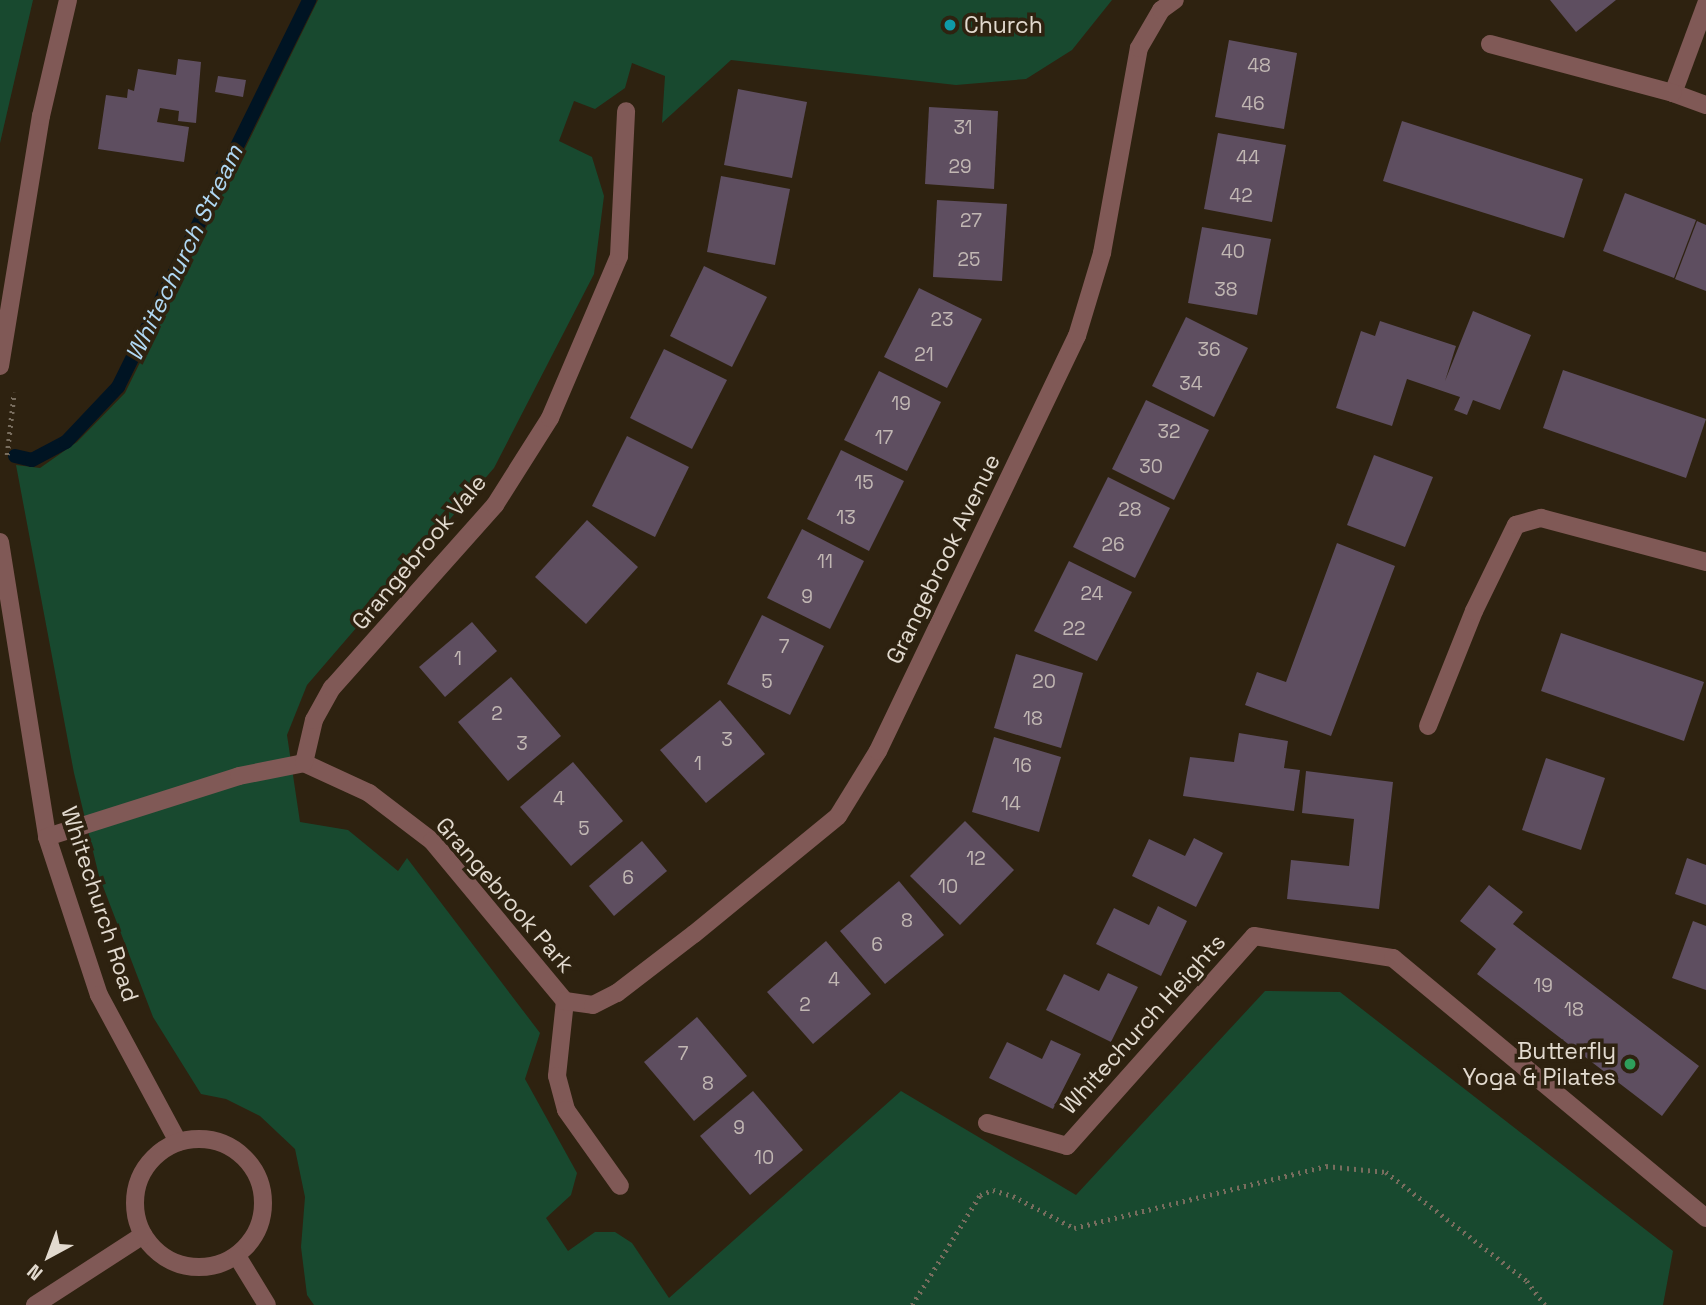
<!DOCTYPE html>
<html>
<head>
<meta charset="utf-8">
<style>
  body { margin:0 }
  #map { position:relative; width:1706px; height:1305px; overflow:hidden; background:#2e2210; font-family:"Space Grotesk",sans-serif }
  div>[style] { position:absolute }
  .green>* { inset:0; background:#18492f }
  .stream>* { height:14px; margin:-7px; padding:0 7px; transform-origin:7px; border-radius:7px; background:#001423 }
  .building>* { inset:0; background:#5e4e60 }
  .path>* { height:4.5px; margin-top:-2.25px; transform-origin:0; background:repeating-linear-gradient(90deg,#786d5e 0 2px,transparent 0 7px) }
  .minor>* { height:18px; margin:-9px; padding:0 9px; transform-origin:9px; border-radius:9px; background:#805956 }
  .minor>.ring { margin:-9px; padding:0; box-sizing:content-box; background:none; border:18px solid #805956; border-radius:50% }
  .dots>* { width:19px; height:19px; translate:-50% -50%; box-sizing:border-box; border:4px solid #2e2210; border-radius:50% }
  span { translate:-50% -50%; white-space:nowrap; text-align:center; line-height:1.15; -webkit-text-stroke:7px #2e2210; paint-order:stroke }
  .number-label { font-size:19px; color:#c1b7b3 }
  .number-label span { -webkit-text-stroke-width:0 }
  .poi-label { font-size:23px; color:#e2dacf }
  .left { translate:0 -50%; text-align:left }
  .right { translate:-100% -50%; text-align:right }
  .street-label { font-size:23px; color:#e2dacf }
  .water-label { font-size:24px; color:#b0d8f4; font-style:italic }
  .north { position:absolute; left:14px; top:1221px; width:70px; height:70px; -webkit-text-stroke:5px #2e2210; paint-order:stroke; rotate:221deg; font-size:19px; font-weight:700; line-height:28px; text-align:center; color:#e2dacf }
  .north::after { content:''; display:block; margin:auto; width:24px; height:32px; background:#e2dacf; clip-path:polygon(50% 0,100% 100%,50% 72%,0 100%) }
</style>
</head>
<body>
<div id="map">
  <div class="green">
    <i style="clip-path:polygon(0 0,33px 0,0 143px)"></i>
    <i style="clip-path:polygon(318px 0,1112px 0,1072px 50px,1026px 79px,956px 85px,731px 60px,662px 123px,665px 76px,632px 63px,625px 88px,595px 109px,574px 101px,559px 141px,592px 157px,604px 196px,594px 274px,494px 468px,307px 685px,287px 735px,300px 822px,348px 830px,398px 871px,407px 858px,540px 1033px,525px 1079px,577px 1173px,571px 1195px,546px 1218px,568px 1251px,595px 1232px,615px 1232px,632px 1243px,669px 1298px,901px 1091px,1076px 1195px,1265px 991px,1340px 992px,1673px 1251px,1663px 1305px,314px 1305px,307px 1295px,301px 1247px,305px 1197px,295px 1149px,260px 1116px,226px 1099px,201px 1094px,153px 1017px,99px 876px,74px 773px,16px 465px,40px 468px,77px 442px,125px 393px)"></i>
  </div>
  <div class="stream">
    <i style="left:15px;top:456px;width:17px;rotate:13deg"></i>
    <i style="left:32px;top:460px;width:38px;rotate:-28deg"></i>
    <i style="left:66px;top:442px;width:76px;rotate:-46.6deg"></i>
    <i style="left:118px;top:387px;width:432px;rotate:-63.7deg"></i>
  </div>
  <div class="building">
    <i style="clip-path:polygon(1550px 0,1616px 0,1576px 32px)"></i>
    <i style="clip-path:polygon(1229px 40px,1297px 53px,1284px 129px,1215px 117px)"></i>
    <i style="clip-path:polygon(178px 59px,201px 62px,196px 123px,178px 121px,179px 111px,160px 108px,157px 122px,189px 127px,184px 162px,98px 149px,106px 95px,127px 98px,128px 89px,134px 91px,138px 69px,176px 75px)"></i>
    <i style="clip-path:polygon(218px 76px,246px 80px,243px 97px,215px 92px)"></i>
    <i style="clip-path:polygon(738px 89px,807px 102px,792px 178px,724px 165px)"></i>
    <i style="clip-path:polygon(929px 107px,998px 111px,994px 189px,925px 184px)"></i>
    <i style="clip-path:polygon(1402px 121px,1583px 179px,1564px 238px,1383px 181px)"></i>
    <i style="clip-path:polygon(1218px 133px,1286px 145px,1272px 222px,1204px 209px)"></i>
    <i style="clip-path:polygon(721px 176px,790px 189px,775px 265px,707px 252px)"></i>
    <i style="clip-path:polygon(1625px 193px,1696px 220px,1674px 278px,1603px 251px)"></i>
    <i style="clip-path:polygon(937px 200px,1007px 204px,1002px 281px,933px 277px)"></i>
    <i style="clip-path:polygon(1697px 221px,1706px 225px,1706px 291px,1675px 279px)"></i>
    <i style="clip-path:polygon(1202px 227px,1271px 239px,1257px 315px,1188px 303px)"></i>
    <i style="clip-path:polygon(704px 266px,767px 297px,732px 367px,670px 336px)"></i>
    <i style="clip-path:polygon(919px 288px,982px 319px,947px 388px,884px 357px)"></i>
    <i style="clip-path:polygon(1473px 311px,1531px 335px,1500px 410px,1473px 400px,1467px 415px,1454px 410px,1460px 397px,1407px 379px,1392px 426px,1336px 408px,1361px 331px,1375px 336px,1380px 321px,1456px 346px,1445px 381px)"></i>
    <i style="clip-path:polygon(1186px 317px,1248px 348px,1214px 417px,1152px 386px)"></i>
    <i style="clip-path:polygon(664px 349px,727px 380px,692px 449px,630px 418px)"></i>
    <i style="clip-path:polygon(1563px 370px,1706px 419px,1686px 478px,1543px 428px)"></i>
    <i style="clip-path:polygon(879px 371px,941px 402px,907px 471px,844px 440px)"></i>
    <i style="clip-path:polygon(1146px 400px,1209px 430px,1174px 500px,1112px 469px)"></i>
    <i style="clip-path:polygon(627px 436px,689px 467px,655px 537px,592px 506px)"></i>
    <i style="clip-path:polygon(841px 450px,904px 481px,869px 551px,807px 519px)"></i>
    <i style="clip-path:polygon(1374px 455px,1433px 477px,1405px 547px,1347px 525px)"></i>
    <i style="clip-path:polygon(1108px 477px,1170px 508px,1135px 578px,1073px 547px)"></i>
    <i style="clip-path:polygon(587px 520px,638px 567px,586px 624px,535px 577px)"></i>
    <i style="clip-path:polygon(802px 529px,864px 561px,830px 629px,767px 598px)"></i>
    <i style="clip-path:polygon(1337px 543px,1395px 566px,1331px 736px,1245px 705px,1257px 672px,1286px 682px)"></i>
    <i style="clip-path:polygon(1069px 561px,1132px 592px,1097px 661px,1034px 631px)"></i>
    <i style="clip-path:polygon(762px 615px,824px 646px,790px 715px,727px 684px)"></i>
    <i style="clip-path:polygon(472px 622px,497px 651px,445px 697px,419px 667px)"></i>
    <i style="clip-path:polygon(1561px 633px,1704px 682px,1684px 741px,1541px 691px)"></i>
    <i style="clip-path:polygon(1016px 654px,1083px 673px,1061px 748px,994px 728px)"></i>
    <i style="clip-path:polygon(511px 677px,561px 736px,508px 781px,458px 722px)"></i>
    <i style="clip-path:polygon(720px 700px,765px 754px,706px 803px,660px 750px)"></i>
    <i style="clip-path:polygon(1239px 733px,1288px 741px,1284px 768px,1300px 770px,1294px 811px,1183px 796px,1190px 757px,1234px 762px)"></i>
    <i style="clip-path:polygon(994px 737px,1061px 757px,1039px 832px,972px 812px)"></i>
    <i style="clip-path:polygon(1546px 758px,1605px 778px,1581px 850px,1522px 830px)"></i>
    <i style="clip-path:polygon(573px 762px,623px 821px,571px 866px,520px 807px)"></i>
    <i style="clip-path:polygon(1306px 771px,1393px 782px,1379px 909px,1287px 899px,1291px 860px,1349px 866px,1354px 819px,1302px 813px)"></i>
    <i style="clip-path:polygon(965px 821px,1014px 870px,960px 925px,910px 876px)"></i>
    <i style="clip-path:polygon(1194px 838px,1223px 853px,1196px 907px,1132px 876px,1149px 839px,1185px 856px)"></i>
    <i style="clip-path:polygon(642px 841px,667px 871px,614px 916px,589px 886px)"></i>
    <i style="clip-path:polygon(1687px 858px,1706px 865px,1706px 905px,1675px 894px)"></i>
    <i style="clip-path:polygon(899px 881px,944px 935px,885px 984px,840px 931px)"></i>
    <i style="clip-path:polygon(1489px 885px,1523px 912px,1513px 924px,1699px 1066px,1662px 1116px,1477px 974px,1496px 949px,1460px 921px)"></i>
    <i style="clip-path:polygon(1158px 906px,1187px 921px,1161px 976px,1096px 944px,1114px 908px,1149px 925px)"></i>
    <i style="clip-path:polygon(1693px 921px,1706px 926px,1706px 990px,1672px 978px)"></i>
    <i style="clip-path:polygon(826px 941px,871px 994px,813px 1044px,767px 992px)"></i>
    <i style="clip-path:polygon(1108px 973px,1138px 987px,1111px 1042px,1046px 1010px,1064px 974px,1099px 991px)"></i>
    <i style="clip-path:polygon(697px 1017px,747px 1076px,694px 1121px,644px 1062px)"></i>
    <i style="clip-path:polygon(1051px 1040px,1081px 1054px,1053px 1109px,989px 1078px,1007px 1042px,1042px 1059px)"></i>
    <i style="clip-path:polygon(753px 1091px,803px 1150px,750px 1195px,700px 1136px)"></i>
  </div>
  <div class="path">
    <i style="left:7px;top:455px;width:63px;rotate:-83.7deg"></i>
    <i style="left:912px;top:1305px;width:129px;rotate:-58.3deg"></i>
    <i style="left:980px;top:1195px;width:14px;rotate:-21deg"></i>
    <i style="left:993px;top:1190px;width:21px;rotate:17deg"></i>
    <i style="left:1013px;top:1196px;width:69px;rotate:27.7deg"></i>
    <i style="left:1074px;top:1228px;width:260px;rotate:-13.8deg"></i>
    <i style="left:1326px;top:1166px;width:60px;rotate:5.7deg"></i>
    <i style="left:1386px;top:1172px;width:178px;rotate:37.7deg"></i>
    <i style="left:1527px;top:1281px;width:30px;rotate:53deg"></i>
  </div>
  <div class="minor">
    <i style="left:1706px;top:4px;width:95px;rotate:110.3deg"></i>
    <i style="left:1673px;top:93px;width:35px;rotate:20deg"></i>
    <i style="left:1490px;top:44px;width:189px;rotate:15deg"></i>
    <i style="left:0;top:366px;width:253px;rotate:-80.7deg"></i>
    <i style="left:41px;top:116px;width:119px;rotate:-76.9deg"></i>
    <i style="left:0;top:542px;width:299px;rotate:80.9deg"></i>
    <i style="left:47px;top:837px;width:166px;rotate:71.8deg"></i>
    <i style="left:99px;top:995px;width:167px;rotate:61.7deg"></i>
    <i style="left:1428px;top:726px;width:124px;rotate:-68.2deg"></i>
    <i style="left:1474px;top:611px;width:96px;rotate:-64deg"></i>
    <i style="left:1516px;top:525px;width:26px;rotate:-16deg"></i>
    <i style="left:1541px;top:518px;width:171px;rotate:14.9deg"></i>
    <i style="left:304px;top:763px;width:72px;rotate:24.8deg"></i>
    <i style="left:369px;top:793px;width:79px;rotate:37.3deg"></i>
    <i style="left:432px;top:841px;width:208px;rotate:50.3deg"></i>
    <i style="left:565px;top:1001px;width:75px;rotate:96.1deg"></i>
    <i style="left:557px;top:1076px;width:35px;rotate:75deg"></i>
    <i style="left:566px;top:1110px;width:93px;rotate:54.6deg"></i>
    <i style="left:47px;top:837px;width:201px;rotate:-17.6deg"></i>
    <i style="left:239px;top:776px;width:66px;rotate:-11.3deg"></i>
    <i style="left:304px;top:763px;width:44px;rotate:-76.9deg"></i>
    <i style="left:314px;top:720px;width:37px;rotate:-61deg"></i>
    <i style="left:332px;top:688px;width:245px;rotate:-48.3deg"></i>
    <i style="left:495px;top:505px;width:103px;rotate:-57.7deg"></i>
    <i style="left:550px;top:418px;width:176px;rotate:-66.9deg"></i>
    <i style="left:619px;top:256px;width:145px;rotate:-87.2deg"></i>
    <i style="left:565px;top:1001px;width:28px;rotate:8deg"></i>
    <i style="left:593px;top:1005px;width:27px;rotate:-27deg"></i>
    <i style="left:617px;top:993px;width:97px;rotate:-37.5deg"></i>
    <i style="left:694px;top:934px;width:186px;rotate:-39.3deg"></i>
    <i style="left:838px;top:816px;width:76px;rotate:-58.4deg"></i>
    <i style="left:878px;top:751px;width:460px;rotate:-64.4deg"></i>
    <i style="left:1077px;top:336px;width:87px;rotate:-73.2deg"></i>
    <i style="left:1102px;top:253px;width:208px;rotate:-79.8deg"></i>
    <i style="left:1139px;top:48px;width:44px;rotate:-59.9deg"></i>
    <i style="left:1161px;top:10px;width:17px;rotate:-36deg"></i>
    <i style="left:987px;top:1123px;width:83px;rotate:16deg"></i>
    <i style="left:1067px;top:1146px;width:281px;rotate:-48.3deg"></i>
    <i style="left:1254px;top:936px;width:141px;rotate:9deg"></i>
    <i style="left:1393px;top:958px;width:407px;rotate:39.7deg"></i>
    <i class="ring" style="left:135px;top:1139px;width:110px;height:110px"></i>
    <i style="left:237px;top:1256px;width:57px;rotate:58.5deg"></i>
    <i style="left:35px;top:1305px;width:129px;rotate:-32.9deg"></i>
  </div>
  <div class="dots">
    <i style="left:950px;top:25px;background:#0f9aa8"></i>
    <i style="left:1630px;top:1064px;background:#2e9e5b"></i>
  </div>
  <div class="number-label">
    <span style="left:1259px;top:66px">48</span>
    <span style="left:1253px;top:104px">46</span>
    <span style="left:963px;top:128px">31</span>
    <span style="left:1248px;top:158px">44</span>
    <span style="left:960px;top:167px">29</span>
    <span style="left:1241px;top:196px">42</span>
    <span style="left:971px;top:221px">27</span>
    <span style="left:1233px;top:252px">40</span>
    <span style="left:969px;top:260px">25</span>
    <span style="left:1226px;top:290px">38</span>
    <span style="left:942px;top:320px">23</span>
    <span style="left:1209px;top:350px">36</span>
    <span style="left:924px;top:355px">21</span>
    <span style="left:1191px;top:384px">34</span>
    <span style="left:901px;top:404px">19</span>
    <span style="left:1169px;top:432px">32</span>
    <span style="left:884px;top:438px">17</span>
    <span style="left:1151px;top:467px">30</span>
    <span style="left:864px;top:483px">15</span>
    <span style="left:1130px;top:510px">28</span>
    <span style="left:846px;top:518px">13</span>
    <span style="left:1113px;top:545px">26</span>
    <span style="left:825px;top:562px">11</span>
    <span style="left:1092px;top:594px">24</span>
    <span style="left:807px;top:597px">9</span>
    <span style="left:1074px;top:629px">22</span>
    <span style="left:784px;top:647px">7</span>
    <span style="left:458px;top:659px">1</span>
    <span style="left:767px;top:682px">5</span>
    <span style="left:1044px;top:682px">20</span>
    <span style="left:497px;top:714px">2</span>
    <span style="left:1033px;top:719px">18</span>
    <span style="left:727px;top:740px">3</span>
    <span style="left:522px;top:744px">3</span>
    <span style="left:698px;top:764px">1</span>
    <span style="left:1022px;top:766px">16</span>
    <span style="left:559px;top:799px">4</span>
    <span style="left:1011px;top:804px">14</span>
    <span style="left:584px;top:829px">5</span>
    <span style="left:976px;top:859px">12</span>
    <span style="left:628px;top:878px">6</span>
    <span style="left:948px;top:887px">10</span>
    <span style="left:907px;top:921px">8</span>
    <span style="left:877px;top:945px">6</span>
    <span style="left:834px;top:980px">4</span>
    <span style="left:1543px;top:986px">19</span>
    <span style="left:805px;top:1005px">2</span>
    <span style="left:1574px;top:1010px">18</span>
    <span style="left:683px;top:1054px">7</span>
    <span style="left:708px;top:1084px">8</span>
    <span style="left:739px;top:1128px">9</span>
    <span style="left:764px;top:1158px">10</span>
  </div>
  <div class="poi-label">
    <span class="left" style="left:964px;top:25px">Church</span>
    <span class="right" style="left:1616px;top:1064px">Butterfly<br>Yoga &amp; Pilates</span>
  </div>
  <div class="street-label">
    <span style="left:419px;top:552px;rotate:-50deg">Grangebrook Vale</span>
    <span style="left:943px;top:559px;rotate:-64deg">Grangebrook Avenue</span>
    <span style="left:505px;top:895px;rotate:49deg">Grangebrook Park</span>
    <span style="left:100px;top:904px;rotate:72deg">Whitechurch Road</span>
    <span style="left:1143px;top:1024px;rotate:-48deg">Whitechurch Heights</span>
  </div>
  <div class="water-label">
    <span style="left:184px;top:253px;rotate:-64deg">Whitechurch Stream</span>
  </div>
  <div class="north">N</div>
</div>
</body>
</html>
